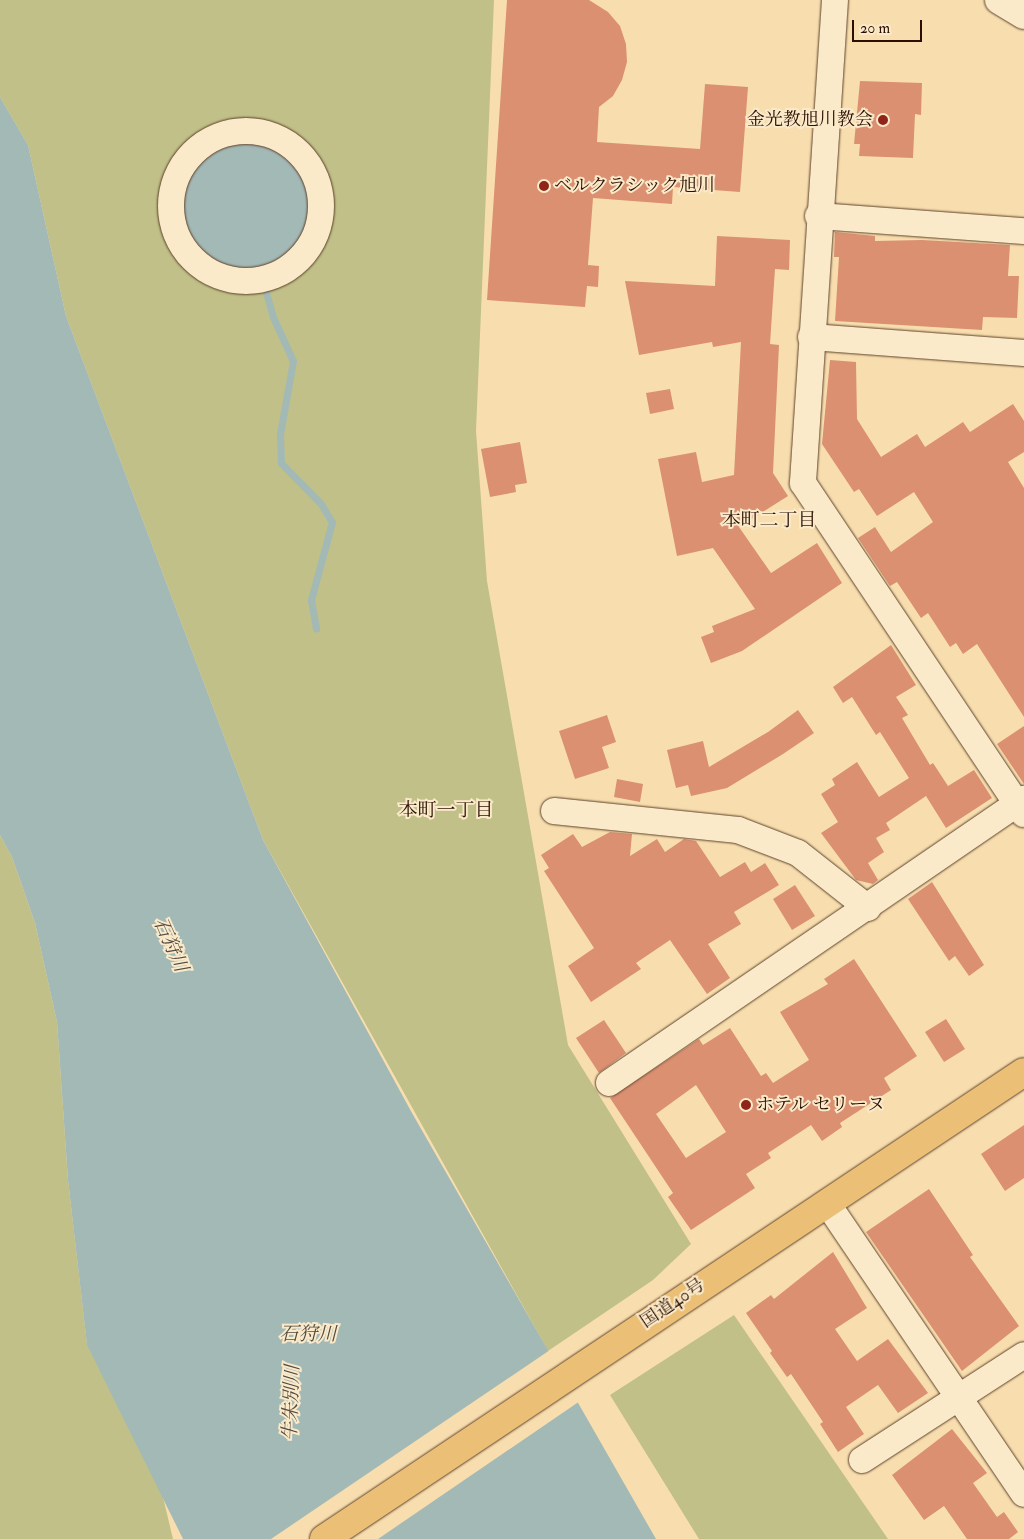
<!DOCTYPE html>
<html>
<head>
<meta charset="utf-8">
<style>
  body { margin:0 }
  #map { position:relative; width:1024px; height:1539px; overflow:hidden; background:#f8deae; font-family:"IM FELL Double Pica","Noto Serif JP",serif }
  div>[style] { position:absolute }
  .green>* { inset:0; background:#c0c088 }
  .water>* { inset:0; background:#a3b9b6 }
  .round { border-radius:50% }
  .pier>* { inset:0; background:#f8deae }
  .stream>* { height:7px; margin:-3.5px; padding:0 3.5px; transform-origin:3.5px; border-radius:3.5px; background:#a3b9b6 }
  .building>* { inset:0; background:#db9071 }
  .roads { filter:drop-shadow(0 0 1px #5e422c) drop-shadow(0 0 1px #5e422c) }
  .street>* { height:26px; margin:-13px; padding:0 13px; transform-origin:13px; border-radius:13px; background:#faeaca }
  .street>.ring { margin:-13px; padding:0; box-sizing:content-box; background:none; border:26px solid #faeaca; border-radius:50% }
  .secondary>* { height:28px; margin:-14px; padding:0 14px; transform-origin:14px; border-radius:14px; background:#faeaca }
  .highway>* { height:28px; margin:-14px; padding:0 14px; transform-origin:14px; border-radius:14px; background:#ecbf77 }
  .dots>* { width:14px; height:14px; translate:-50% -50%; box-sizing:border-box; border:2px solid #faeaca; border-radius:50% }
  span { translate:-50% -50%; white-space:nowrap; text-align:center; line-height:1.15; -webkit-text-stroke:4px #faeaca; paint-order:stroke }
  .poi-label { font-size:18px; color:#2b0e00 }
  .right { translate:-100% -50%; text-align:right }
  .left { translate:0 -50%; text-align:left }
  .street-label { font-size:18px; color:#2b0e00 }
  .neighbourhood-label { font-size:19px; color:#2b0e00 }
  .water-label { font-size:19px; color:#554a40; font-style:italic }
  .scale { position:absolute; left:852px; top:20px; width:70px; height:22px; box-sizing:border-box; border:2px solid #2b0e00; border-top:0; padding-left:6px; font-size:15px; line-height:18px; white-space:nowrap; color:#2b0e00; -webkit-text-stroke:4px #faeaca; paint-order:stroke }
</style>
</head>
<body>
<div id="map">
  <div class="green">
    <i style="clip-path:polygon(0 0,494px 0,476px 431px,487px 581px,568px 1045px,691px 1244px,653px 1280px,548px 1351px,263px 840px,66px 316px,28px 145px,0 97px)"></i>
    <i style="clip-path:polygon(0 835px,12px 857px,35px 923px,57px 1022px,68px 1180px,87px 1344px,162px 1493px,173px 1539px,0 1539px)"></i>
    <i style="clip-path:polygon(734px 1315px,888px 1539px,699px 1539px,610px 1395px)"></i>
  </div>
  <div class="water">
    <i style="clip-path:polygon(0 97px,28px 145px,66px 316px,263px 840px,412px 1113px,656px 1539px,183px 1539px,87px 1345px,68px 1180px,57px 1022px,35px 923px,12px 857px,0 835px)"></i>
    <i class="round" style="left:179px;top:139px;width:134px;height:134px"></i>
  </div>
  <div class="pier">
    <i style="clip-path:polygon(550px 1350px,580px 1401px,378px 1539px,271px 1539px)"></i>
  </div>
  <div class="stream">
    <i style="left:265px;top:289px;width:29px;rotate:74deg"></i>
    <i style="left:273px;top:317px;width:48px;rotate:65.6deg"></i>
    <i style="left:293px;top:361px;width:74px;rotate:100.1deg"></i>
    <i style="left:280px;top:434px;width:29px;rotate:88deg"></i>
    <i style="left:281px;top:463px;width:57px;rotate:45.7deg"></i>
    <i style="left:321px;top:504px;width:21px;rotate:59deg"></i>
    <i style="left:332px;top:522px;width:81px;rotate:105.1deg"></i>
    <i style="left:311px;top:600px;width:29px;rotate:80deg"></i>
  </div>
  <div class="building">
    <i style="clip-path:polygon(507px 0,589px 0,608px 12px,620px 26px,626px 44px,627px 62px,622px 80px,613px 96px,599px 107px,597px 142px,700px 149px,705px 84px,748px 87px,740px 192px,673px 187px,672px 204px,593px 198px,588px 265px,599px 266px,598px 287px,587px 286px,585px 307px,487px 300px)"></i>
    <i style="clip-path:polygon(860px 81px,922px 83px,921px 115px,915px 114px,913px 158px,859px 156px,860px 144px,854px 144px)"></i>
    <i style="clip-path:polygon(835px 232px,875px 236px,875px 241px,922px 240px,1010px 245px,1008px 276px,1019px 276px,1017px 318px,983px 317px,982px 330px,835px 321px,839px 257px,834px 257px)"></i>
    <i style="clip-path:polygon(717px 236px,790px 240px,789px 270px,775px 269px,770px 344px,779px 345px,773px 473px,788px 496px,739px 527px,771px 573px,817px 543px,842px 583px,742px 651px,711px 663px,701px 637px,714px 632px,712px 626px,755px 609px,713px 548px,677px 556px,658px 459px,696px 452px,702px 482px,734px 475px,741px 342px,713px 347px,712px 342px,639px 355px,625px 281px,715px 286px)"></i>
    <i style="clip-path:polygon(830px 360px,856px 362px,857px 419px,881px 457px,917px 434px,925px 447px,963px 422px,970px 432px,1013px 404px,1024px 421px,1024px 452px,1008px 462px,1024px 488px,1024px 717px,977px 644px,963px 654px,956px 643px,950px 647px,928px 613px,921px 618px,897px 582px,890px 586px,858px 538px,875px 527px,891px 552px,933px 522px,914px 492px,877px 516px,859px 489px,854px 492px,822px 444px)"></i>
    <i style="clip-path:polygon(670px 389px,674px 409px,650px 414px,646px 393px)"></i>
    <i style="clip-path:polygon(520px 442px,527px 483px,515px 485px,516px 492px,490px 497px,481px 449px)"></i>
    <i style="clip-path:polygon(891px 645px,916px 685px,896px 697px,908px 715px,902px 718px,930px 765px,933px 763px,948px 786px,974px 770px,992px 798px,946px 828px,926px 796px,886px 823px,890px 830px,876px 838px,884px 852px,868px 863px,878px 880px,873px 884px,856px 880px,821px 833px,838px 822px,821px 794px,835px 785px,832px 779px,857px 762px,879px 797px,909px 778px,880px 732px,876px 735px,852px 697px,843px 703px,833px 687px)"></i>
    <i style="clip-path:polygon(798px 710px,814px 733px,783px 754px,727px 788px,691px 796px,688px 785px,676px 788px,667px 750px,703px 741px,709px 767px,768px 732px)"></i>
    <i style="clip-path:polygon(607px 715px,616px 742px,602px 747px,609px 768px,575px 779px,559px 731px)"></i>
    <i style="clip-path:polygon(1024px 726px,1024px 784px,997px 744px)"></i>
    <i style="clip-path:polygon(617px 779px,643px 784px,640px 802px,614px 797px)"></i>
    <i style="clip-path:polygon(610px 832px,632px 834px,630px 856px,657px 839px,665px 852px,684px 839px,696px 841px,720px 877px,745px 862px,751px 872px,765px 863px,779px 885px,734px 912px,741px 924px,708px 944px,730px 978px,707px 994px,670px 940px,636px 963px,641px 969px,591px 1002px,568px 966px,594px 948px,544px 871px,549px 868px,541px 855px,573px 834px,582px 847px)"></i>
    <i style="clip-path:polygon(932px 882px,984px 965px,969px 976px,955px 956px,949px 961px,908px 899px)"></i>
    <i style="clip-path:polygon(795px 885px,815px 916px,792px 930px,773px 899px)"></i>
    <i style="clip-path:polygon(evenodd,854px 959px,917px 1056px,884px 1078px,891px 1090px,840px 1123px,842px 1127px,822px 1141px,811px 1125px,768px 1153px,771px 1158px,746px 1174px,755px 1188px,691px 1230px,668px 1197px,673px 1193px,610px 1098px,699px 1039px,703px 1045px,730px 1028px,761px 1076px,766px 1073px,773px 1083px,809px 1060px,780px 1012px,828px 984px,824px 979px,854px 959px,696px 1085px,726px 1132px,686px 1158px,656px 1114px,696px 1085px)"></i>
    <i style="clip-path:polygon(946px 1019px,965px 1049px,944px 1062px,925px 1032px)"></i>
    <i style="clip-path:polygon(604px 1020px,626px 1053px,599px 1073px,576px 1038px)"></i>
    <i style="clip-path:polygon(1024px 1125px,1024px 1178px,1005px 1191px,981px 1154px)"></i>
    <i style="clip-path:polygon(929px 1189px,973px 1255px,970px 1257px,1019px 1326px,962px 1371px,866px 1232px)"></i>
    <i style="clip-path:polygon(833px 1252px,867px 1308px,835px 1329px,857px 1361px,888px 1339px,928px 1393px,898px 1413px,878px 1385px,846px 1407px,864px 1434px,838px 1452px,820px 1424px,823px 1422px,791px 1374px,787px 1377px,770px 1353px,772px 1351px,746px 1313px,771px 1295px,774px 1299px)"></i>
    <i style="clip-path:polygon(952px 1429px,987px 1473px,973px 1483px,997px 1517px,1004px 1512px,1018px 1532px,1009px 1539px,967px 1539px,944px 1506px,924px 1520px,892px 1475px)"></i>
  </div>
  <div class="roads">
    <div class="street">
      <i style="left:835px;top:0;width:484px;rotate:93.8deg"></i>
      <i style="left:803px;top:483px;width:398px;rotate:56.3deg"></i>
      <i class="ring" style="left:171px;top:131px;width:124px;height:124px"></i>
      <i style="left:818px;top:216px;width:207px;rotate:4.2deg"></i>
      <i style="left:811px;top:337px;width:214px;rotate:4.3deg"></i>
      <i style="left:554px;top:811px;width:185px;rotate:5.9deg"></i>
      <i style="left:738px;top:830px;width:64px;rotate:21deg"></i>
      <i style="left:798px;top:853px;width:89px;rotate:38.2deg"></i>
      <i style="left:609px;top:1083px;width:503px;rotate:-34.39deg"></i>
      <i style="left:827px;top:1203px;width:351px;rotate:55.9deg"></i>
      <i style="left:862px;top:1460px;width:193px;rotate:-32.9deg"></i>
    </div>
    <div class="secondary">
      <i style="left:999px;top:0;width:29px;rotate:31deg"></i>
    </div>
    <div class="highway">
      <i style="left:324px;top:1539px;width:841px;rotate:-33.71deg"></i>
    </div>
  </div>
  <div class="dots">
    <i style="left:883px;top:120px;background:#8f2418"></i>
    <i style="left:544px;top:186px;background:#8f2418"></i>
    <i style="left:746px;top:1105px;background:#8f2418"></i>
  </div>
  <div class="poi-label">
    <span class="right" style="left:873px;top:120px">金光教旭川教会</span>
    <span class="left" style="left:554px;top:186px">ベルクラシック旭川</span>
    <span class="left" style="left:756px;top:1105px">ホテル セリーヌ</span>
  </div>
  <div class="street-label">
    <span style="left:673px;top:1304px;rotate:-34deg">国道40号</span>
  </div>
  <div class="neighbourhood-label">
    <span style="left:769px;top:521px">本町二丁目</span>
    <span style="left:446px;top:811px">本町一丁目</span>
  </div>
  <div class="water-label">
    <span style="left:170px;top:945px;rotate:66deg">石狩川</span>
    <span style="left:308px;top:1335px">石狩川</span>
    <span style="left:292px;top:1403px;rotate:-88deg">牛朱別川</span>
  </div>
  <div class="scale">20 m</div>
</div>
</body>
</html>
